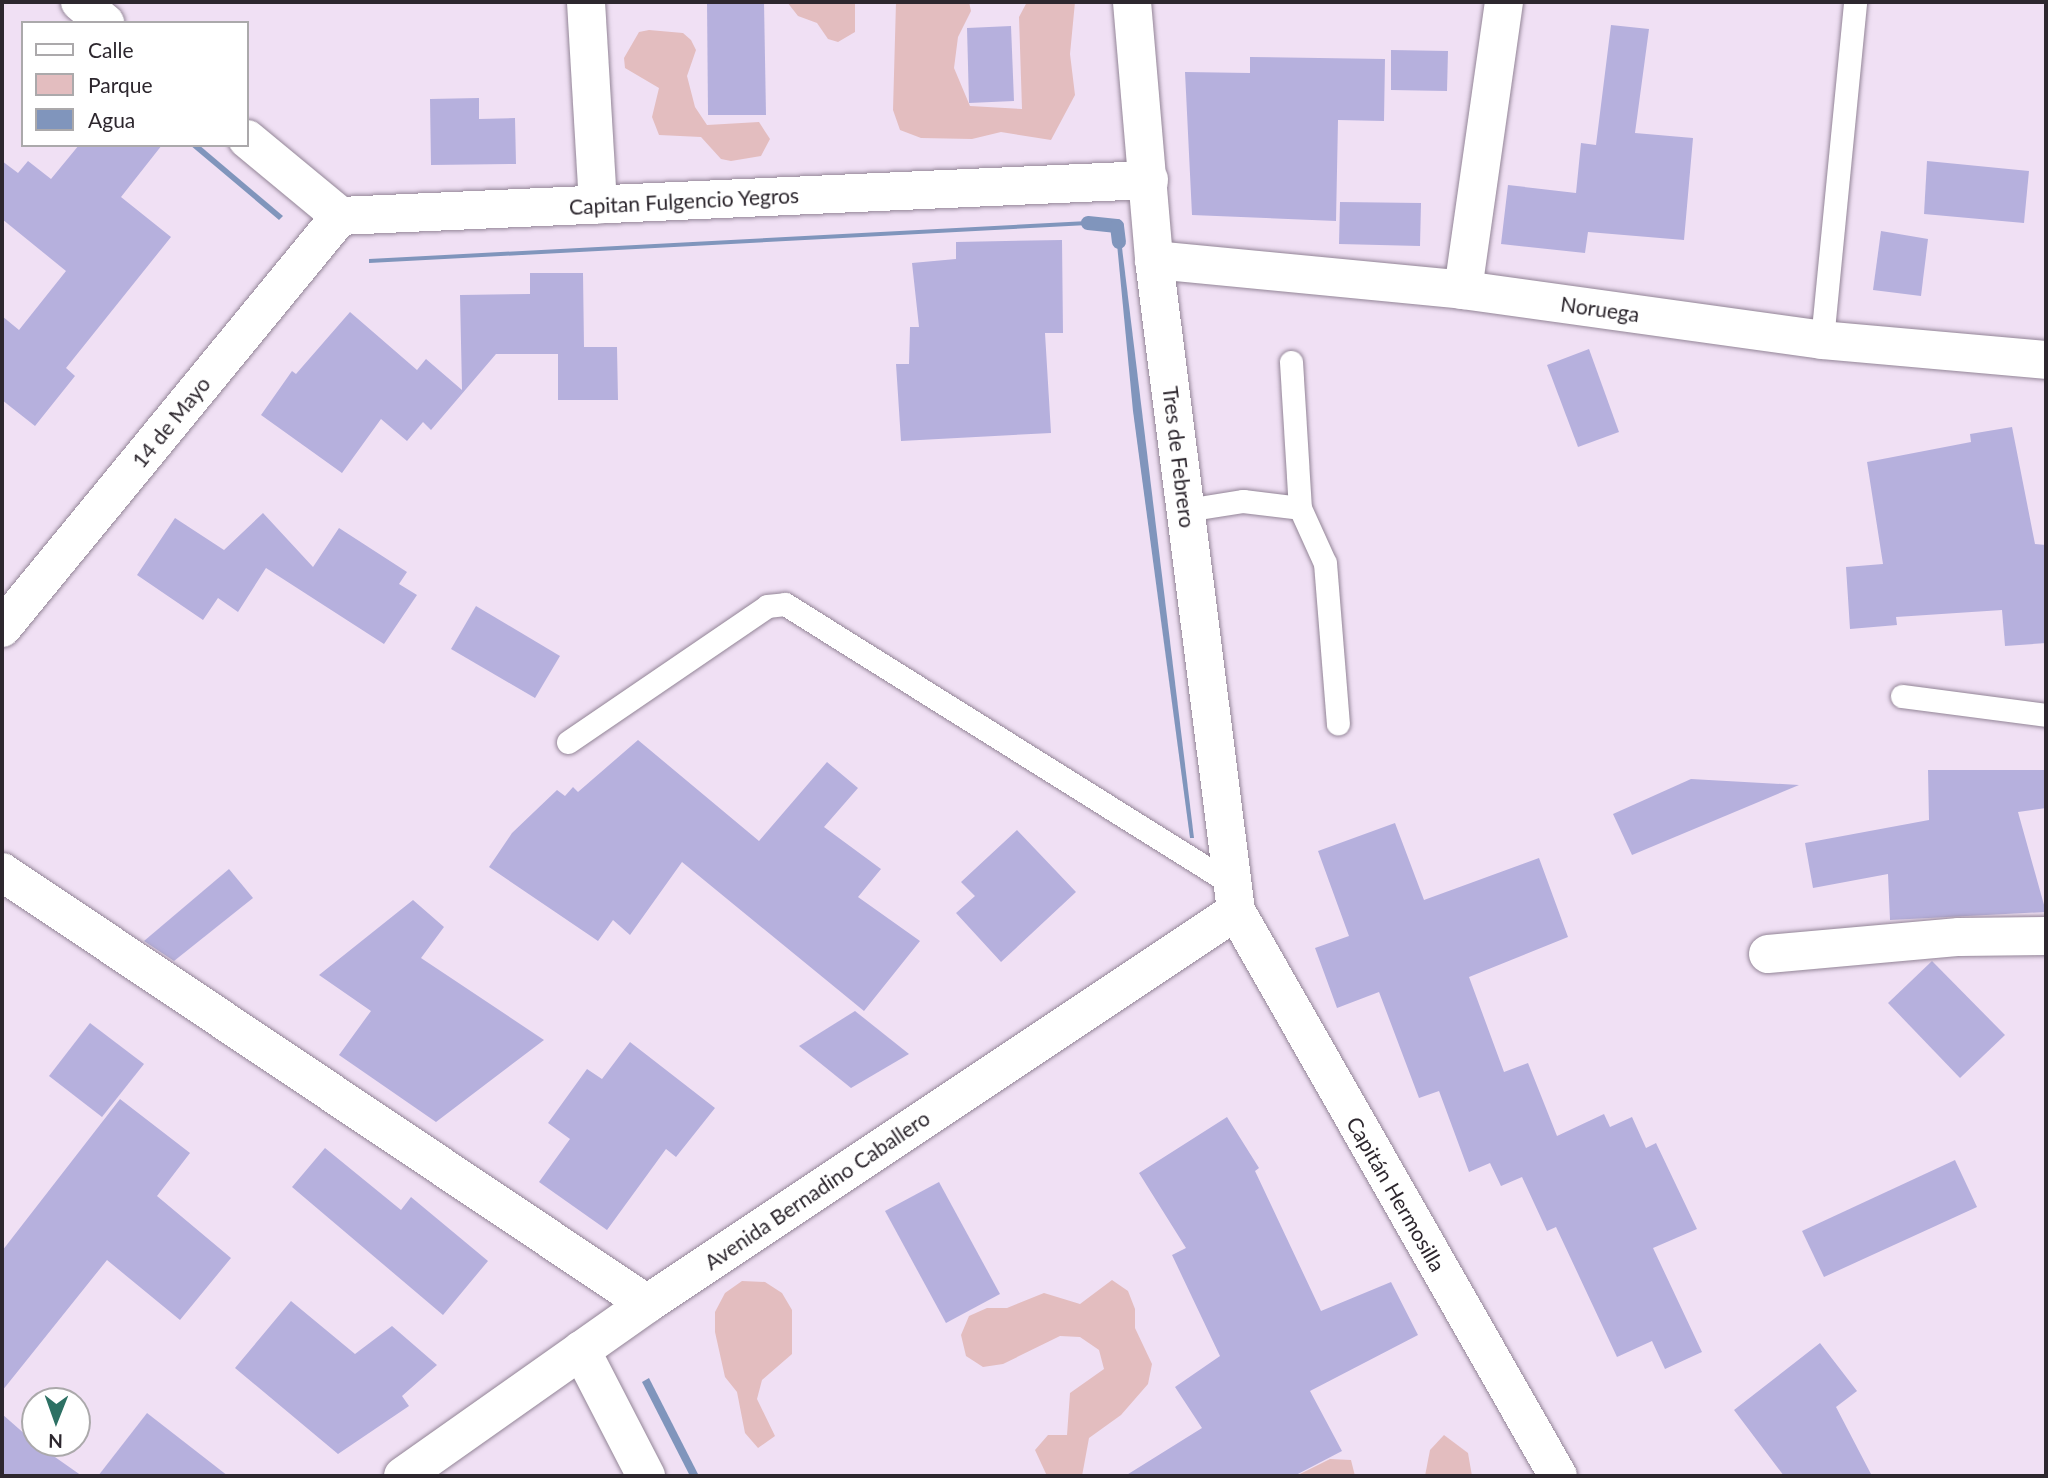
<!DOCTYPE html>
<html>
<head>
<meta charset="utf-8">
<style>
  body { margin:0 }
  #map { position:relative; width:2048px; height:1478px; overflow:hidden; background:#f0e0f4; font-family:Lato,sans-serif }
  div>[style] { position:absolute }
  .green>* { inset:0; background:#e3bdbf }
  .water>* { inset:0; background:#8095bc }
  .stream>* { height:14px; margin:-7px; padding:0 7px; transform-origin:7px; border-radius:7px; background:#8095bc }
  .building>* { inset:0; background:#b6b0dd }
  .roads { filter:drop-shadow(0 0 2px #938597) drop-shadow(0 0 2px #938597) }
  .service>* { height:23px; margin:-11.5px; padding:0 11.5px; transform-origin:11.5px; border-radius:11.5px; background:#fff }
  .minor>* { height:38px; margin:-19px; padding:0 19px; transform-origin:19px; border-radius:19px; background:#fff }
  .tertiary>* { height:38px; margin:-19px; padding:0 19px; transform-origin:19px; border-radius:19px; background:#fff }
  span { translate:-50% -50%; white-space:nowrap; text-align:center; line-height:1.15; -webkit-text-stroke:5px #fff; paint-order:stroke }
  .street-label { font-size:21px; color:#2d272e }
  .frame { position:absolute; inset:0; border:4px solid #2d272e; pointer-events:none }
  .legend { position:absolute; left:21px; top:21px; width:228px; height:126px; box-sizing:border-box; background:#fff; border:2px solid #aba9ab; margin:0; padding:9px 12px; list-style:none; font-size:21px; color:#2d272e }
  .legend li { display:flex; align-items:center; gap:14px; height:35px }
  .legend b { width:35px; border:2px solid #aba9ab }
  .north { position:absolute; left:21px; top:1387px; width:70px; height:70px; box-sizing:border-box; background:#fff; border:2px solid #aba9ab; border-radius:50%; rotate:181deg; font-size:19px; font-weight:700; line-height:28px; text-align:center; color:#2d272e }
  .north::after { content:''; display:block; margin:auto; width:24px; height:32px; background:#2d7164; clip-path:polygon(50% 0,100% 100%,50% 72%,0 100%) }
</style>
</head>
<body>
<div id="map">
  <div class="green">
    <i style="clip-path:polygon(787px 2px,855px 2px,855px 32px,838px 42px,828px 39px,817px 23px,798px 16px)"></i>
    <i style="clip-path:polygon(896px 2px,969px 2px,971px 11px,958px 37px,954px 68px,970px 106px,1022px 109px,1019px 17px,1027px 2px,1075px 2px,1070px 54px,1075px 95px,1051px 140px,1001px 132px,972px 139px,921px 138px,900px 130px,893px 110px)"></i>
    <i style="clip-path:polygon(649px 30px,683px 33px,691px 40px,696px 50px,687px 76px,695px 107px,707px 125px,759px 122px,770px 139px,761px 156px,731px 161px,721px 159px,701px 137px,659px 135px,652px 117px,659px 88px,625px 68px,624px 58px,639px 32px)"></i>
    <i style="clip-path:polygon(1112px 1280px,1128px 1291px,1135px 1309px,1135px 1328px,1152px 1364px,1148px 1384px,1121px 1415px,1089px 1438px,1082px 1476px,1047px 1476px,1035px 1450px,1048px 1435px,1067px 1435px,1070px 1393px,1104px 1369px,1099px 1350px,1080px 1337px,1060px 1336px,1003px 1364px,983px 1367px,966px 1356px,961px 1335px,969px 1316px,987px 1308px,1007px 1308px,1044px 1293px,1080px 1304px)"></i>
    <i style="clip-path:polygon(742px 1281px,765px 1282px,782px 1293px,792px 1310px,792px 1354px,762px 1380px,757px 1399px,775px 1436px,758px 1448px,745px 1433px,737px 1392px,725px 1377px,715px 1332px,715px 1312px,725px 1293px)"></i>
    <i style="clip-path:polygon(1444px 1435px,1468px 1453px,1472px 1476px,1425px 1476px,1430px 1450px)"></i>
    <i style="clip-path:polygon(1330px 1459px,1351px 1460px,1355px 1476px,1296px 1476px)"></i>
  </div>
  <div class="water">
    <i style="clip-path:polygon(190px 145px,199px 145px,283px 216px,279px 220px)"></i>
    <i style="clip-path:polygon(1107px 220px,1107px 224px,369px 263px,369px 259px)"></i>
    <i style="clip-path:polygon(1115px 223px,1119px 223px,1194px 838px,1190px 838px,1133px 411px)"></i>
    <i style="clip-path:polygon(649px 1378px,699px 1476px,690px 1476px,642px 1382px)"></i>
  </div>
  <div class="stream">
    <i style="left:1088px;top:223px;width:29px;rotate:6deg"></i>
    <i style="left:1117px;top:226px;width:16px;rotate:83deg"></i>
  </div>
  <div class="building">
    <i style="clip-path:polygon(707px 2px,764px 2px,766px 115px,708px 115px)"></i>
    <i style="clip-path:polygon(1611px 25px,1649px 29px,1635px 133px,1693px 138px,1684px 240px,1588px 232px,1585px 253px,1501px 244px,1508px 185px,1576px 193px,1581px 143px,1596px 145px)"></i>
    <i style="clip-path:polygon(1011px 26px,1014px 101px,969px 103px,967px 28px)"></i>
    <i style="clip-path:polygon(1391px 50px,1448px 51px,1447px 91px,1391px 90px)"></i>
    <i style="clip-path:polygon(1250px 57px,1385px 59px,1384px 121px,1338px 120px,1336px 221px,1192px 215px,1185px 72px,1250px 73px)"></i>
    <i style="clip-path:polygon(479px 98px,479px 119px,515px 118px,516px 164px,431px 165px,430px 99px)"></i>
    <i style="clip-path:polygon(79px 145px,162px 145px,121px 197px,171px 237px,66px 368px,75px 376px,35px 426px,2px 400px,2px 316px,19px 330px,66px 271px,2px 219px,2px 161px,18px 173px,28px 161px,51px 179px)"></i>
    <i style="clip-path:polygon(1927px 161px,2029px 171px,2024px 223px,1924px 214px)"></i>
    <i style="clip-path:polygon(1340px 202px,1421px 203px,1420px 246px,1339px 244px)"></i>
    <i style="clip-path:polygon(1881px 231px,1928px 239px,1921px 296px,1873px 290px)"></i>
    <i style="clip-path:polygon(1062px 240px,1063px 333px,1045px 333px,1051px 433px,901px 441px,896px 364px,909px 364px,910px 327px,919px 327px,912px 263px,956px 259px,956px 242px)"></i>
    <i style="clip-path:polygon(530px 273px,583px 273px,584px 347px,617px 347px,618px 400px,558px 400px,558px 354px,496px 354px,431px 430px,423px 422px,407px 441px,381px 419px,342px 473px,261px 415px,292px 371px,296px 374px,350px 312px,417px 370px,426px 359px,462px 390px,460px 295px,530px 294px)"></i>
    <i style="clip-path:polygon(1589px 349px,1619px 432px,1578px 447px,1547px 365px)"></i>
    <i style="clip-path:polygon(2012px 427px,2035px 544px,2046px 545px,2046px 643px,2005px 646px,2002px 610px,1896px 617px,1897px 625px,1850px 629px,1846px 567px,1883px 564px,1867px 462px,1971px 442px,1970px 434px)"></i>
    <i style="clip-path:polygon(263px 513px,313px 567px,339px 528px,407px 572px,399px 584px,417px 595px,384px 644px,266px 568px,238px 612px,218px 598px,203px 620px,137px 575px,175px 518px,224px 550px)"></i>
    <i style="clip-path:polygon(476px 606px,560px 656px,535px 698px,451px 649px)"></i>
    <i style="clip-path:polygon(638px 740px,759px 841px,827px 762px,858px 788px,824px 827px,881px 869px,858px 897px,920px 941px,864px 1011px,682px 862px,630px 935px,613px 920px,598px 941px,489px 867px,512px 833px,557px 790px,565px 796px,573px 787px,578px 792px)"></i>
    <i style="clip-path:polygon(1928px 770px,2046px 770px,2046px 808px,2018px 812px,2046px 912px,1890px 920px,1888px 874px,1813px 888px,1805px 843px,1929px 820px)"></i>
    <i style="clip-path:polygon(1691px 779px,1799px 785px,1632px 855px,1613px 814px)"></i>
    <i style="clip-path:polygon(1395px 823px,1424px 900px,1539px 858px,1568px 937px,1469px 977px,1504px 1072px,1528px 1063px,1557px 1136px,1604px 1114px,1610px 1127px,1632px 1117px,1646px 1148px,1656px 1143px,1697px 1229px,1653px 1248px,1702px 1352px,1665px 1369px,1652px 1341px,1617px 1357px,1556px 1227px,1547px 1231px,1522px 1177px,1501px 1186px,1490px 1163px,1469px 1172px,1439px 1091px,1419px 1098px,1379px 992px,1337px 1008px,1315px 948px,1349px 936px,1318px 851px)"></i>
    <i style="clip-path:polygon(1017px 830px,1076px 892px,1001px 962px,956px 913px,975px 896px,961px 882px)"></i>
    <i style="clip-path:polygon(229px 869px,253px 898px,174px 961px,144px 941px)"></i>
    <i style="clip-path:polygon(413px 900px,444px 927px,421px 958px,544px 1040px,436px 1122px,339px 1055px,371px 1011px,319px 975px)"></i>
    <i style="clip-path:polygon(1932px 961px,2005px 1035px,1960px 1078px,1888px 1003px)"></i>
    <i style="clip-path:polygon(855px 1011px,909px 1054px,851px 1088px,799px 1046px)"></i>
    <i style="clip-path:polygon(90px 1023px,144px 1064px,102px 1117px,49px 1076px)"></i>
    <i style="clip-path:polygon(630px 1042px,715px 1108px,676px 1157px,666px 1149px,607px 1230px,539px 1182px,570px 1139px,548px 1123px,587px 1069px,602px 1079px)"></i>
    <i style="clip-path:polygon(120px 1099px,190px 1153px,157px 1196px,231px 1258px,180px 1320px,107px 1260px,2px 1391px,2px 1251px)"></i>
    <i style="clip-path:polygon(1227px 1117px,1259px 1168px,1255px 1171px,1321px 1311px,1391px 1282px,1418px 1335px,1310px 1391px,1342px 1451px,1294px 1476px,1125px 1476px,1202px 1428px,1175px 1387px,1220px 1356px,1172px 1255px,1186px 1248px,1139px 1173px)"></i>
    <i style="clip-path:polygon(325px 1148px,401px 1210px,411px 1197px,488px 1261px,443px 1315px,292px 1187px)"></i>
    <i style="clip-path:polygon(1955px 1160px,1977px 1207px,1824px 1277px,1802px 1231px)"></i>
    <i style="clip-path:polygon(939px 1182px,1000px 1294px,946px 1323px,885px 1211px)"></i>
    <i style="clip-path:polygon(291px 1301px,355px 1354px,392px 1326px,437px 1365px,402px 1396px,409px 1406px,338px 1454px,235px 1368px)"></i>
    <i style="clip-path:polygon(1820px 1343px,1857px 1391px,1836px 1407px,1872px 1476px,1784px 1476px,1734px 1410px)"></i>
    <i style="clip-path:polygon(147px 1413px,228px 1476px,98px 1476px)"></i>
    <i style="clip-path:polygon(2px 1414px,35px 1443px,82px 1476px,2px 1476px)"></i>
  </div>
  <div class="roads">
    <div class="service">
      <i style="left:1822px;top:340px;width:340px;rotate:-84.4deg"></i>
      <i style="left:1291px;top:362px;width:146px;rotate:86.5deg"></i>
      <i style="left:1186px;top:510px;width:58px;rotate:-9deg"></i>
      <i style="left:1243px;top:501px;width:57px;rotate:7deg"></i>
      <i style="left:1300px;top:508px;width:60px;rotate:65.6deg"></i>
      <i style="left:1325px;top:563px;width:161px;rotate:85.4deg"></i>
      <i style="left:1902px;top:696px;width:145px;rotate:7.5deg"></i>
      <i style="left:568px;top:742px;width:241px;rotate:-34.3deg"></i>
      <i style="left:767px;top:606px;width:18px;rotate:-6deg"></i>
      <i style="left:785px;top:604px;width:527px;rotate:32.06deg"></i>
    </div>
    <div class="minor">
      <i style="left:80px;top:2px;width:33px;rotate:40deg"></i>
      <i style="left:586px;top:2px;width:203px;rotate:86.6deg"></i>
      <i style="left:247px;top:139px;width:121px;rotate:39.6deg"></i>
      <i style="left:340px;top:216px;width:810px;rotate:-2.55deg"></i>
      <i style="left:1154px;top:260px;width:310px;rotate:5.5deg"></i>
      <i style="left:1463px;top:290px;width:362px;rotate:7.9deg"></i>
      <i style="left:1822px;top:340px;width:225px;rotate:5.1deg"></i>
      <i style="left:1463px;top:290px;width:291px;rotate:-81.9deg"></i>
      <i style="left:2px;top:628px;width:533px;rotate:-50.63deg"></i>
      <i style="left:2px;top:872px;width:776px;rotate:33.81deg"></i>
      <i style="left:1768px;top:954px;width:192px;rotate:-5.1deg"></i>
      <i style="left:1959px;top:937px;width:87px;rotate:-0.7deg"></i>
      <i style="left:581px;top:1350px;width:142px;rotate:62.7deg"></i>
    </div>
    <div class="tertiary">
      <i style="left:1132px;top:2px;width:259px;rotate:85.1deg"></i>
      <i style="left:1154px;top:260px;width:656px;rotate:82.82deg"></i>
      <i style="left:1236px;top:911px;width:650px;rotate:60.32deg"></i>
      <i style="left:403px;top:1476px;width:299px;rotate:-35.2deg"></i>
      <i style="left:647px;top:1304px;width:708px;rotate:-33.71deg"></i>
    </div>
  </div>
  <div class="street-label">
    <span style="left:684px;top:201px;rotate:-3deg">Capitan Fulgencio Yegros</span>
    <span style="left:1600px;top:309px;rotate:8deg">Noruega</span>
    <span style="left:171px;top:422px;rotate:-51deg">14 de Mayo</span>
    <span style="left:1179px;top:457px;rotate:83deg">Tres de Febrero</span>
    <span style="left:817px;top:1190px;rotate:-34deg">Avenida Bernadino Caballero</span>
    <span style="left:1396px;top:1194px;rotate:60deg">Capitán Hermosilla</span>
  </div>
  <div class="frame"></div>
  <ul class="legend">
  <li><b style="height:9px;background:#fff"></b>Calle</li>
  <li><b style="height:19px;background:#e3bdbf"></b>Parque</li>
  <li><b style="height:19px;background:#8095bc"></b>Agua</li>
  </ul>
  <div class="north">N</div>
</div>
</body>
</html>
